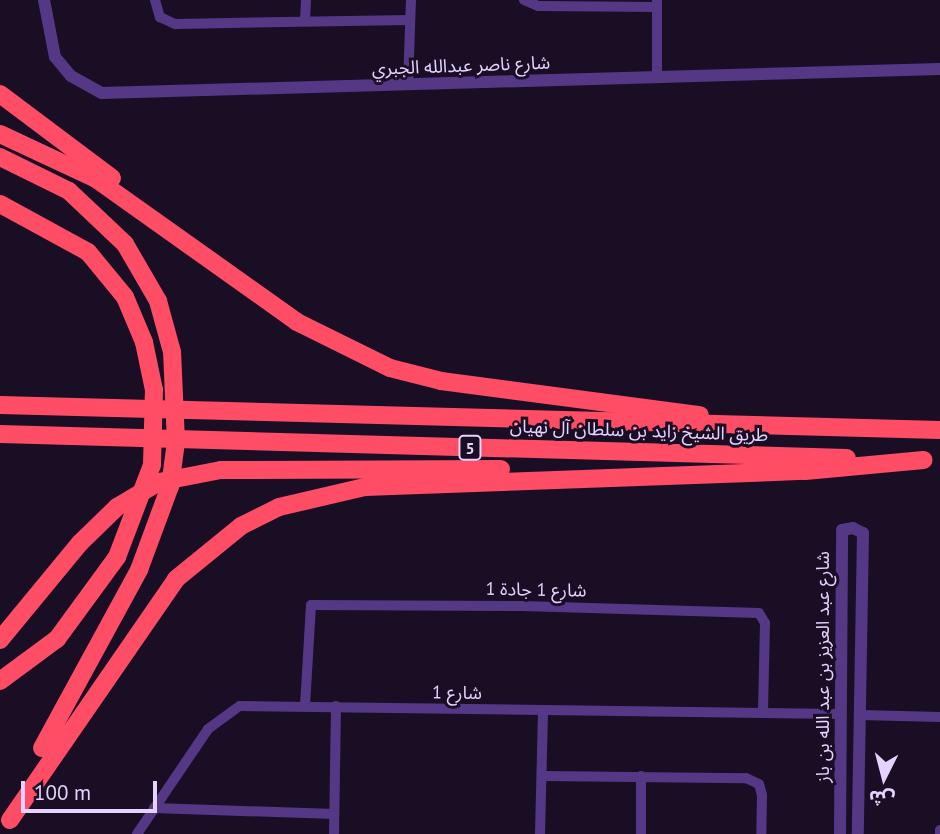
<!DOCTYPE html>
<html>
<head>
<meta charset="utf-8">
<style>
  body { margin:0 }
  #map { position:relative; width:940px; height:834px; overflow:hidden; background:#1a0e25; font-family:"PT Sans","Noto Sans Arabic",sans-serif }
  div>[style] { position:absolute }
  .minor>* { height:10px; margin:-5px; padding:0 5px; transform-origin:5px; border-radius:5px; background:#553885 }
  .tertiary>* { height:12px; margin:-6px; padding:0 6px; transform-origin:6px; border-radius:6px; background:#553885 }
  .motorway>* { height:18px; margin:-9px; padding:0 9px; transform-origin:9px; border-radius:9px; background:#ff4d66 }
  .motorway-bridge>* { height:18px; margin:-9px; padding:0 9px; transform-origin:9px; border-radius:9px; background:#ff4d66 }
  span { translate:-50% -50%; white-space:nowrap; text-align:center; line-height:1.15; -webkit-text-stroke:6px #1a0e25; paint-order:stroke }
  .shield-label span { padding:2px 5px; background:#1a0e25; border:2px solid; border-radius:5px; -webkit-text-stroke-width:0 }
  .shield-label { font-size:16px; color:#e6d2ff; font-weight:700 }
  .street-label { font-size:18px; color:#e6d2ff }
  .north { position:absolute; left:849px; top:743px; width:70px; height:70px; -webkit-text-stroke:5px #1a0e25; paint-order:stroke; rotate:186deg; font-size:19px; font-weight:700; line-height:28px; text-align:center; color:#e6d2ff }
  .north::after { content:''; display:block; margin:auto; width:24px; height:32px; background:#e6d2ff; clip-path:polygon(50% 0,100% 100%,50% 72%,0 100%) }
  .scale { position:absolute; left:21px; top:781px; width:136px; height:32px; box-sizing:border-box; border:4px solid #e6d2ff; border-top:0; padding-left:9px; font-size:21px; line-height:24px; white-space:nowrap; color:#e6d2ff; -webkit-text-stroke:5px #1a0e25; paint-order:stroke }
</style>
</head>
<body>
<div id="map">
  <div class="minor">
    <i style="left:155px;top:0;width:18px;rotate:74deg"></i>
    <i style="left:160px;top:17px;width:17px;rotate:25deg"></i>
    <i style="left:175px;top:24px;width:235px;rotate:-1deg"></i>
    <i style="left:524px;top:0;width:15px;rotate:23deg"></i>
    <i style="left:538px;top:6px;width:119px;rotate:0.5deg"></i>
    <i style="left:657px;top:0;width:78px;rotate:90deg"></i>
    <i style="left:305px;top:20px;width:20px;rotate:-87deg"></i>
    <i style="left:408px;top:85px;width:85px;rotate:-88deg"></i>
    <i style="left:305px;top:706px;width:101px;rotate:-86.6deg"></i>
    <i style="left:311px;top:605px;width:211px;rotate:0.3deg"></i>
    <i style="left:522px;top:606px;width:237px;rotate:1.7deg"></i>
    <i style="left:759px;top:613px;width:12px;rotate:59deg"></i>
    <i style="left:765px;top:623px;width:90px;rotate:91.3deg"></i>
    <i style="left:860px;top:715px;width:80px;rotate:1.4deg"></i>
    <i style="left:542px;top:776px;width:204px;rotate:0.6deg"></i>
    <i style="left:746px;top:778px;width:14px;rotate:25deg"></i>
    <i style="left:759px;top:784px;width:11px;rotate:75deg"></i>
    <i style="left:762px;top:795px;width:39px;rotate:91deg"></i>
    <i style="left:154px;top:808px;width:180px;rotate:1.9deg"></i>
    <i style="left:137px;top:834px;width:127px;rotate:-55.9deg"></i>
    <i style="left:208px;top:729px;width:39px;rotate:-36deg"></i>
    <i style="left:240px;top:706px;width:600px;rotate:0.76deg"></i>
    <i style="left:334px;top:834px;width:128px;rotate:-89.1deg"></i>
    <i style="left:540px;top:834px;width:123px;rotate:-88.6deg"></i>
    <i style="left:641px;top:834px;width:58px;rotate:-90deg"></i>
    <i style="left:940px;top:834px;width:4px;rotate:-90deg"></i>
  </div>
  <div class="tertiary">
    <i style="left:44px;top:0;width:58px;rotate:79.1deg"></i>
    <i style="left:55px;top:57px;width:25px;rotate:50deg"></i>
    <i style="left:71px;top:76px;width:35px;rotate:29deg"></i>
    <i style="left:102px;top:93px;width:838px;rotate:-1.64deg"></i>
    <i style="left:840px;top:834px;width:304px;rotate:-89.6deg"></i>
    <i style="left:842px;top:530px;width:11px;rotate:-10deg"></i>
    <i style="left:853px;top:528px;width:11px;rotate:27deg"></i>
    <i style="left:863px;top:533px;width:301px;rotate:91deg"></i>
  </div>
  <div class="motorway">
    <i style="left:0;top:94px;width:140px;rotate:36.9deg"></i>
    <i style="left:0;top:134px;width:106px;rotate:25.1deg"></i>
    <i style="left:96px;top:179px;width:247px;rotate:35.4deg"></i>
    <i style="left:297px;top:322px;width:104px;rotate:26.3deg"></i>
    <i style="left:390px;top:368px;width:53px;rotate:14.3deg"></i>
    <i style="left:441px;top:381px;width:261px;rotate:7.5deg"></i>
    <i style="left:0;top:157px;width:77px;rotate:26.2deg"></i>
    <i style="left:69px;top:191px;width:77px;rotate:43.4deg"></i>
    <i style="left:125px;top:244px;width:66px;rotate:59.9deg"></i>
    <i style="left:158px;top:301px;width:53px;rotate:74.6deg"></i>
    <i style="left:0;top:204px;width:100px;rotate:28.6deg"></i>
    <i style="left:88px;top:252px;width:58px;rotate:50.6deg"></i>
    <i style="left:125px;top:297px;width:49px;rotate:67.1deg"></i>
    <i style="left:0;top:405px;width:940px;rotate:1.52deg"></i>
    <i style="left:0;top:434px;width:847px;rotate:1.62deg"></i>
    <i style="left:0;top:640px;width:126px;rotate:-50.5deg"></i>
    <i style="left:80px;top:543px;width:52px;rotate:-44.2deg"></i>
    <i style="left:117px;top:507px;width:49px;rotate:-30.8deg"></i>
    <i style="left:159px;top:482px;width:63px;rotate:-11deg"></i>
    <i style="left:221px;top:470px;width:280px;rotate:-0.2deg"></i>
    <i style="left:0;top:681px;width:71px;rotate:-36.4deg"></i>
    <i style="left:57px;top:639px;width:102px;rotate:-53.8deg"></i>
    <i style="left:42px;top:748px;width:203px;rotate:-61.4deg"></i>
    <i style="left:10px;top:820px;width:293px;rotate:-55.4deg"></i>
    <i style="left:176px;top:579px;width:84px;rotate:-39.2deg"></i>
    <i style="left:241px;top:526px;width:42px;rotate:-26.6deg"></i>
    <i style="left:279px;top:507px;width:88px;rotate:-13.1deg"></i>
    <i style="left:365px;top:487px;width:440px;rotate:-2.1deg"></i>
    <i style="left:805px;top:471px;width:119px;rotate:-5.3deg"></i>
  </div>
  <div class="motorway-bridge">
    <i style="left:117px;top:557px;width:98px;rotate:-69.2deg"></i>
    <i style="left:152px;top:465px;width:75px;rotate:-88.5deg"></i>
    <i style="left:154px;top:390px;width:49px;rotate:-101.8deg"></i>
    <i style="left:139px;top:570px;width:90px;rotate:-69.7deg"></i>
    <i style="left:170px;top:486px;width:44px;rotate:-82.2deg"></i>
    <i style="left:176px;top:442px;width:90px;rotate:-92.5deg"></i>
  </div>
  <div class="shield-label">
    <span style="left:470px;top:448px">5</span>
  </div>
  <div class="street-label">
    <span style="left:461px;top:66px;rotate:-2deg">شارع ناصر عبدالله الجبري</span>
    <span style="left:639px;top:431px;rotate:2deg">طريق الشيخ زايد بن سلطان آل نهيان</span>
    <span style="left:536px;top:590px;rotate:1deg">شارع 1 جادة 1</span>
    <span style="left:823px;top:667px;rotate:-90deg">شارع عبد العزيز بن عبد الله بن باز</span>
    <span style="left:457px;top:693px;rotate:1deg">شارع 1</span>
  </div>
  <div class="north">ش</div>
  <div class="scale">100 m</div>
</div>
</body>
</html>
